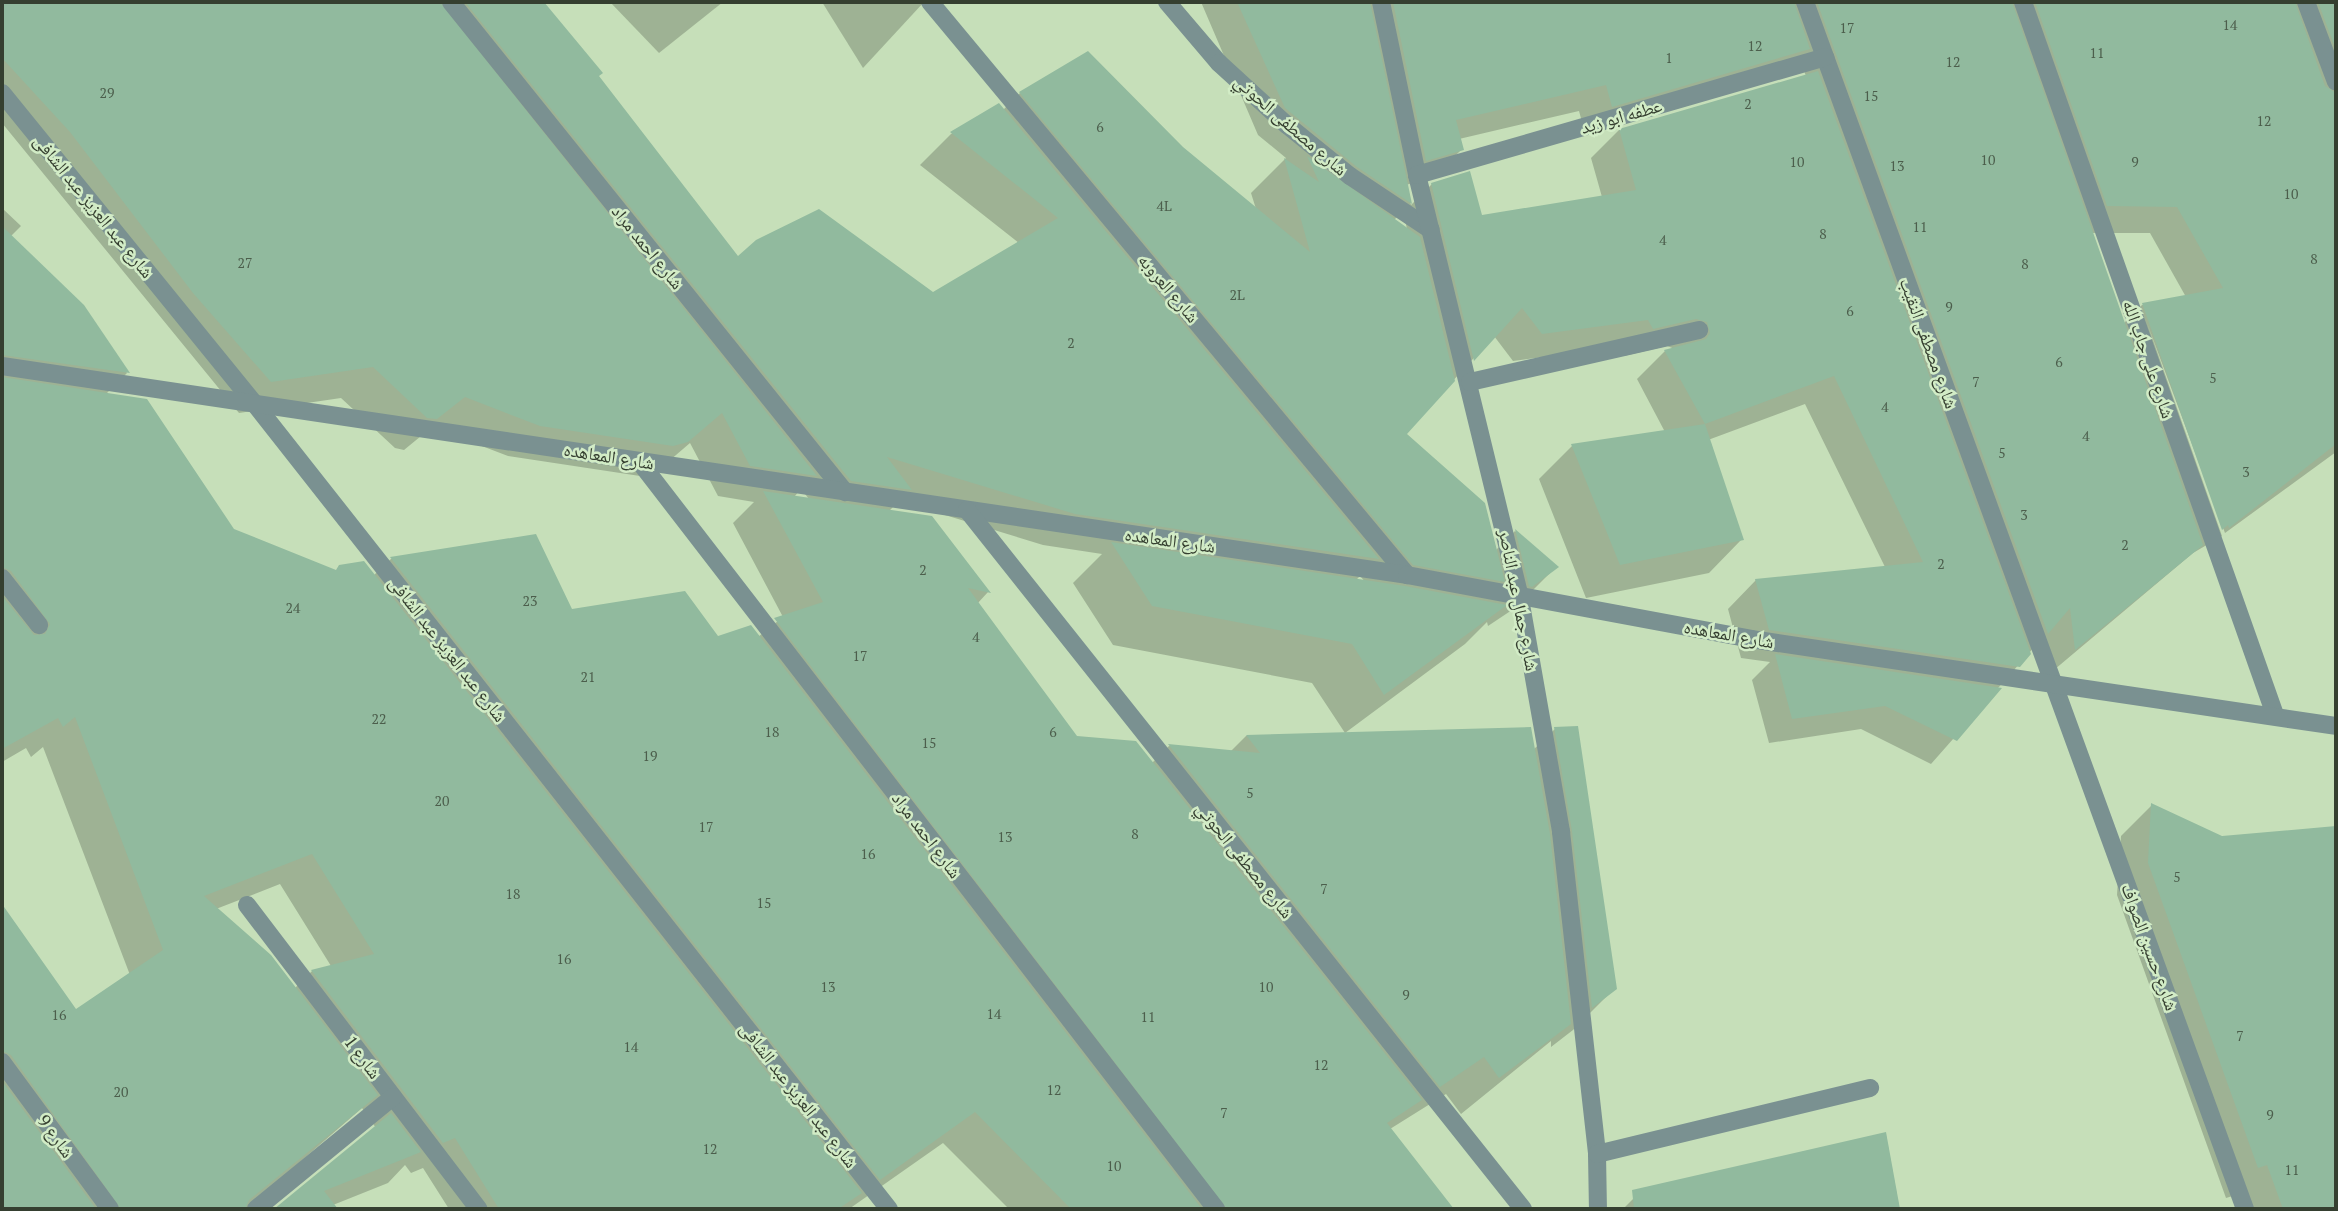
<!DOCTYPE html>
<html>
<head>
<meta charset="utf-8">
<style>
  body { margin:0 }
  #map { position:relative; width:2338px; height:1211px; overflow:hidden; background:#c6dfb9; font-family:"PT Serif","Noto Naskh Arabic",serif }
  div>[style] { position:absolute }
  .shadow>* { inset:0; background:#0003 }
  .building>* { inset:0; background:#91ba9e }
  .minor>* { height:18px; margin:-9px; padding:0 9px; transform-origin:9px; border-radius:9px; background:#7a9191 }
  span { translate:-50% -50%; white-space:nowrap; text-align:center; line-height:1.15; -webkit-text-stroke:5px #d2ecc6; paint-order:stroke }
  .number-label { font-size:14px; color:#4c5e4c }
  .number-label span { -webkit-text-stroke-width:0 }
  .street-label { font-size:18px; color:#353f30 }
  .frame { position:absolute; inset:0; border:4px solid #353f30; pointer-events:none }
</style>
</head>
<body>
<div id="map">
  <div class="shadow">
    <i style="clip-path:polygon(evenodd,2px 2px,541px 2px,601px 73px,597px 77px,737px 258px,932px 294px,1019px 243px,920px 165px,951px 134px,999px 105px,1003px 110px,1020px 93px,1182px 149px,1256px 209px,1251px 193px,1286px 158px,1258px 135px,1201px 2px,2336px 2px,2336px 452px,2225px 533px,2147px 323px,2222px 536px,2193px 553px,2048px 675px,2043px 637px,1931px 764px,1861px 729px,1769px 743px,1752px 680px,1770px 662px,1741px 658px,1728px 609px,1756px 580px,1885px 567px,1805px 404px,1708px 440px,1742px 539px,1709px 573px,1586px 598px,1539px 479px,1572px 446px,1665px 432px,1637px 379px,1665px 351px,1675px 349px,1667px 346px,1624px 356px,1619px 347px,1513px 361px,1494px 336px,1404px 434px,1495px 551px,1515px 531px,1556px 567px,1515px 608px,1488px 626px,1487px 622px,1465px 644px,1345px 733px,1312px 683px,1113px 645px,1073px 583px,1102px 554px,1043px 545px,899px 501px,889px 511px,988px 592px,977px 604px,1076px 737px,1152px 763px,1169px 746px,1230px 752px,1246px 736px,1530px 729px,1533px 750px,1555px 729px,1615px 988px,1573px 1030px,1551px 1047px,1551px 1041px,1461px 1114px,1446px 1094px,1390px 1129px,1450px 1209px,1009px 1209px,943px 1143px,849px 1209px,449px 1209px,423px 1168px,411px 1173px,405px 1165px,388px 1183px,333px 1205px,336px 1209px,276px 1209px,376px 1128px,362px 1108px,246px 1209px,2px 1209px,2px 907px,76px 1011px,130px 975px,43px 747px,31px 757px,26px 748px,2px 762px,2px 208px,21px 226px,10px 237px,83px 307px,127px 373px,106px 394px,232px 530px,336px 571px,373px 576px,391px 559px,535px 536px,571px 611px,717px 638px,758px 637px,783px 617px,733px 523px,754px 502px,718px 496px,690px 443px,655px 473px,640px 476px,508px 456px,432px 427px,404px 450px,395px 448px,341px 398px,239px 413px,2px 123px,2px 2px,1799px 58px,1806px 76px,1619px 130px,1591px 158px,1602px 197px,1481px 217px,1432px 184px,1411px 205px,1406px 185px,1435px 176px,1462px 149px,1459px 139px,1579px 111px,1585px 133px,1799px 58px,2px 2px,1403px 211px,1407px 229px,1394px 220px,1403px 211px,2px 2px,2091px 233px,2150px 233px,2186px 297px,2142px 305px,2123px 324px,2091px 233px,2px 2px,801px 489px,809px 499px,794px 497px,801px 489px,2px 2px,1360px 576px,1368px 585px,1353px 583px,1360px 576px,2px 2px,280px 884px,331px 966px,312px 971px,294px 989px,216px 909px,280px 884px)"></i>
    <i style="clip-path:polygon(610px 2px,723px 2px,659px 53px)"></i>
    <i style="clip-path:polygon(822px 2px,924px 2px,863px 68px)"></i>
    <i style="clip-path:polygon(2152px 805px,2222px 838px,2336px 828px,2336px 1209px,2241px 1209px,2236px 1195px,2226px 1198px,2117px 895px,2121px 836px)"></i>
    <i style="clip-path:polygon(1885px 1134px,1898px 1209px,1623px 1209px,1643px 1189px)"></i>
  </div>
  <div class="building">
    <i style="clip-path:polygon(2px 2px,440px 2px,817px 476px,750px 466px,722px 413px,688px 442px,673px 446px,540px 426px,465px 397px,437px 419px,427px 418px,373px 367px,271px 382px,193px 293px,70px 132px,2px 58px)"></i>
    <i style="clip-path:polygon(465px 2px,544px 2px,603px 73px,599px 76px,738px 256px,756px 240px,819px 209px,933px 292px,1058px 218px,950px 132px,999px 103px,1379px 559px,1075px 514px,887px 457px,912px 490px,851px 481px)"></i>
    <i style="clip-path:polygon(1237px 2px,1370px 2px,1412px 204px,1357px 167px,1285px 108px)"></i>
    <i style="clip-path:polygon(1393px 2px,1794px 2px,1810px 49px,1612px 107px,1606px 85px,1456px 120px,1464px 150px,1426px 161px)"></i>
    <i style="clip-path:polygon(1817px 2px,2012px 2px,2203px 545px,2075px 650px,2070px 608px,2048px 634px)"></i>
    <i style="clip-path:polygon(2035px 2px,2295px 2px,2325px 86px,2336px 93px,2336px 444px,2229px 528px,2228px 525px,2222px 530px,2142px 303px,2223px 288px,2177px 207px,2107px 206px)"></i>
    <i style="clip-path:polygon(2318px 2px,2336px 2px,2336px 50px)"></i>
    <i style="clip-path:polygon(1088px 51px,1183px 147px,1310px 252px,1284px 158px,1319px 182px,1307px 156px,1420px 237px,1455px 381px,1407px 434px,1485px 503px,1505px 582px,1413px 565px,1019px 92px)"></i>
    <i style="clip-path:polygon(1818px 71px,2031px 654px,2020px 667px,1769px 630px,1755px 579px,1923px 562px,1834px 376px,1705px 424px,1664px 350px,1706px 339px,1710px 333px,1707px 322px,1696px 319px,1653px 329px,1648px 320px,1542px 334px,1522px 308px,1474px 361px,1431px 183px,1470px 171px,1482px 215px,1636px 190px,1619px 129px)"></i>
    <i style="clip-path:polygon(2px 226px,84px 305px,130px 373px,2px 355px)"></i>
    <i style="clip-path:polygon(2px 377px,147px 399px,234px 529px,336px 570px,339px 565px,364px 561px,862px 1193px,838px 1209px,499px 1209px,455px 1138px,443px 1143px,311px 970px,374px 954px,312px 854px,204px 896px,271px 955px,378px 1095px,249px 1200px,245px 1209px,121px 1209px,11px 1055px,2px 1051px,2px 904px,76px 1009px,163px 950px,75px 717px,63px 727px,58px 718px,2px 749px,2px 596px,34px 635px,45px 634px,50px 624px,11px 571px,2px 567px)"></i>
    <i style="clip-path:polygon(1705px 424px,1744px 540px,1620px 565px,1571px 444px)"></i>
    <i style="clip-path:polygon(763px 491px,932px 516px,991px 593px,968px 588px,1077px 736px,1136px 741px,1422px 1100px,1387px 1123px,1454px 1209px,1227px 1209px,774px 618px,823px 602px)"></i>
    <i style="clip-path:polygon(1515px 529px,1559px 567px,1532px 587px,1529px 586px)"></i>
    <i style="clip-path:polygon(536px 534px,572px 609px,685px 591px,718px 636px,751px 625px,1202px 1209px,1071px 1209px,975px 1112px,880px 1180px,390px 557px)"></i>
    <i style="clip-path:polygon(1111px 542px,1405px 586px,1507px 605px,1384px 695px,1352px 644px,1152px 606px)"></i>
    <i style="clip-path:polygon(1775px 654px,2002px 688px,1957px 741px,1885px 706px,1792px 719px)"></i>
    <i style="clip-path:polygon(1578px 726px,1617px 989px,1592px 1008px,1572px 831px,1554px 727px)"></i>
    <i style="clip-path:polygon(1531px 727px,1550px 834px,1571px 1024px,1499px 1078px,1484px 1057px,1440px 1087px,1168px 744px,1260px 753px,1246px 735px)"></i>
    <i style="clip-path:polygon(2151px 803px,2222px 836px,2336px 826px,2336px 1209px,2283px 1209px,2267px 1165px,2258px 1168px,2148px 863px)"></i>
    <i style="clip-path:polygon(2px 1081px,96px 1209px,2px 1209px)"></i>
    <i style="clip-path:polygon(391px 1113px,421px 1152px,324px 1191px,338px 1209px,274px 1209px)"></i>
    <i style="clip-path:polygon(1886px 1132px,1900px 1209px,1634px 1209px,1632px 1190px)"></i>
  </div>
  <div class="minor">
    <i style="left:451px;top:2px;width:629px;rotate:51.2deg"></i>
    <i style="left:930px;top:2px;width:746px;rotate:50.22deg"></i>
    <i style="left:1167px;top:2px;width:80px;rotate:49.6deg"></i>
    <i style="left:1219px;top:63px;width:92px;rotate:42.4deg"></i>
    <i style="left:1287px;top:125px;width:81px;rotate:39deg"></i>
    <i style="left:1350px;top:176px;width:97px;rotate:33.7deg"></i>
    <i style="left:1381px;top:2px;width:177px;rotate:78.2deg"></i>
    <i style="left:1417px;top:175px;width:430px;rotate:76.3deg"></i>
    <i style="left:1519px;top:593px;width:243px;rotate:80deg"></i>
    <i style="left:1561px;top:832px;width:324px;rotate:83.6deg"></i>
    <i style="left:1597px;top:1154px;width:55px;rotate:89deg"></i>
    <i style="left:1805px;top:2px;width:1285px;rotate:69.97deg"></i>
    <i style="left:2023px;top:2px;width:756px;rotate:70.53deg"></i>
    <i style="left:2306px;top:2px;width:85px;rotate:69.4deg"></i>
    <i style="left:2px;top:93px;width:400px;rotate:50.9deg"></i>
    <i style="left:254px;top:403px;width:1026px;rotate:51.77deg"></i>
    <i style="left:1417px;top:175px;width:425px;rotate:-16.1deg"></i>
    <i style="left:2px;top:366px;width:1420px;rotate:8.46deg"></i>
    <i style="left:1407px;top:575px;width:350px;rotate:10.5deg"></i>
    <i style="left:1751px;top:639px;width:591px;rotate:8.46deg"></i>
    <i style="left:1470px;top:382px;width:235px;rotate:-12.8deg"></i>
    <i style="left:639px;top:461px;width:945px;rotate:52.35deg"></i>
    <i style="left:967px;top:510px;width:893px;rotate:51.5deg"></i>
    <i style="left:2px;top:578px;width:60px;rotate:51.8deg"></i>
    <i style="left:247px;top:905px;width:382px;rotate:52.7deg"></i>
    <i style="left:2px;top:1062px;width:182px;rotate:53.7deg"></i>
    <i style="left:1597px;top:1154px;width:281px;rotate:-13.6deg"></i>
    <i style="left:256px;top:1209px;width:177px;rotate:-39.3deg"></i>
  </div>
  <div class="number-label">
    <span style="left:2230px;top:25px">14</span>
    <span style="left:1847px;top:28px">17</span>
    <span style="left:1755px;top:46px">12</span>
    <span style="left:2097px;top:53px">11</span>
    <span style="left:1669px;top:58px">1</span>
    <span style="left:1953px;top:62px">12</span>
    <span style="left:107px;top:93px">29</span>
    <span style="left:1871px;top:96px">15</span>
    <span style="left:1748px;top:104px">2</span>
    <span style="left:2264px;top:121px">12</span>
    <span style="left:1100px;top:127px">6</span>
    <span style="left:1988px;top:160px">10</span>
    <span style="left:1797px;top:162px">10</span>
    <span style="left:2135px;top:162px">9</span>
    <span style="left:1897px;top:166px">13</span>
    <span style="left:2291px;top:194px">10</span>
    <span style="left:1164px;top:206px">4L</span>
    <span style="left:1920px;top:227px">11</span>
    <span style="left:1823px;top:234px">8</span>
    <span style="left:1663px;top:240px">4</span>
    <span style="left:2314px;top:259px">8</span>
    <span style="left:245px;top:263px">27</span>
    <span style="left:2025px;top:264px">8</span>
    <span style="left:1237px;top:295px">2L</span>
    <span style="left:1949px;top:307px">9</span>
    <span style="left:1850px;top:311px">6</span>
    <span style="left:1071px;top:343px">2</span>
    <span style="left:2059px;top:362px">6</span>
    <span style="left:2213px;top:378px">5</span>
    <span style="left:1976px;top:382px">7</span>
    <span style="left:1885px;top:407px">4</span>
    <span style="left:2086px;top:436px">4</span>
    <span style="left:2002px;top:453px">5</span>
    <span style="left:2246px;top:472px">3</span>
    <span style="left:2024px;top:515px">3</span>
    <span style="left:2125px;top:545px">2</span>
    <span style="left:1941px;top:564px">2</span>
    <span style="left:923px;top:570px">2</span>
    <span style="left:530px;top:601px">23</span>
    <span style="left:293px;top:608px">24</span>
    <span style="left:976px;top:637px">4</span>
    <span style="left:860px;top:656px">17</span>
    <span style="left:588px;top:677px">21</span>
    <span style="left:379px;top:719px">22</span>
    <span style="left:772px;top:732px">18</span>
    <span style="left:1053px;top:732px">6</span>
    <span style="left:929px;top:743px">15</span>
    <span style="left:650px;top:756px">19</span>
    <span style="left:1250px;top:793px">5</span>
    <span style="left:442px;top:801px">20</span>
    <span style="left:706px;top:827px">17</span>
    <span style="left:1135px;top:834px">8</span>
    <span style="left:1005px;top:837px">13</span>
    <span style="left:868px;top:854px">16</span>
    <span style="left:2177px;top:877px">5</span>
    <span style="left:1324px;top:889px">7</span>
    <span style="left:513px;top:894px">18</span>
    <span style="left:764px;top:903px">15</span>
    <span style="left:564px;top:959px">16</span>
    <span style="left:828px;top:987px">13</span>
    <span style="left:1266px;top:987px">10</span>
    <span style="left:1406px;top:995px">9</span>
    <span style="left:994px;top:1014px">14</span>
    <span style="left:59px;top:1015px">16</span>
    <span style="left:1148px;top:1017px">11</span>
    <span style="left:2240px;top:1036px">7</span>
    <span style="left:631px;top:1047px">14</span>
    <span style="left:1321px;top:1065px">12</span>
    <span style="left:1054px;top:1090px">12</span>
    <span style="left:121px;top:1092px">20</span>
    <span style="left:1224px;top:1113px">7</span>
    <span style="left:2270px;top:1115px">9</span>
    <span style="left:710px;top:1149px">12</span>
    <span style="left:1114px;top:1166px">10</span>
    <span style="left:2292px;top:1170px">11</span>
  </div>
  <div class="street-label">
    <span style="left:1621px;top:116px;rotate:-16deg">عطفه ابو زيد</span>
    <span style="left:1291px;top:125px;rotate:41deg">شارع مصطفى الحوتي</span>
    <span style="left:94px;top:206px;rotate:51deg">شارع عبد العزيز عبد الشافى</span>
    <span style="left:648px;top:247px;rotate:51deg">شارع احمد مراد</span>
    <span style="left:1169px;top:288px;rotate:50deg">شارع العروبه</span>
    <span style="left:1929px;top:343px;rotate:70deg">شارع مصطفى النقيب</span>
    <span style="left:2149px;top:359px;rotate:71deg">شارع على جاب الله</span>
    <span style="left:609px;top:456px;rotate:9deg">شارع المعاهده</span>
    <span style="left:1170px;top:540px;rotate:8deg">شارع المعاهده</span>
    <span style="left:1519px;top:600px;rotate:79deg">شارع جمال عبد الناصر</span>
    <span style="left:1729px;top:634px;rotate:10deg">شارع المعاهده</span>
    <span style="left:448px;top:649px;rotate:52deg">شارع عبد العزيز عبد الشافى</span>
    <span style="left:927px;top:835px;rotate:53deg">شارع احمد مراد</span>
    <span style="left:1245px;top:860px;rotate:51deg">شارع مصطفى الحوتي</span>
    <span style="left:2150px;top:947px;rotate:70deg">شارع حسين الصواف</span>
    <span style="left:363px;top:1057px;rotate:53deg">شارع 1</span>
    <span style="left:799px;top:1095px;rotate:52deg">شارع عبد العزيز عبد الشافى</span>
    <span style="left:56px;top:1136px;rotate:54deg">شارع 9</span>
  </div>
  <div class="frame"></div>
</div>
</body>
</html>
